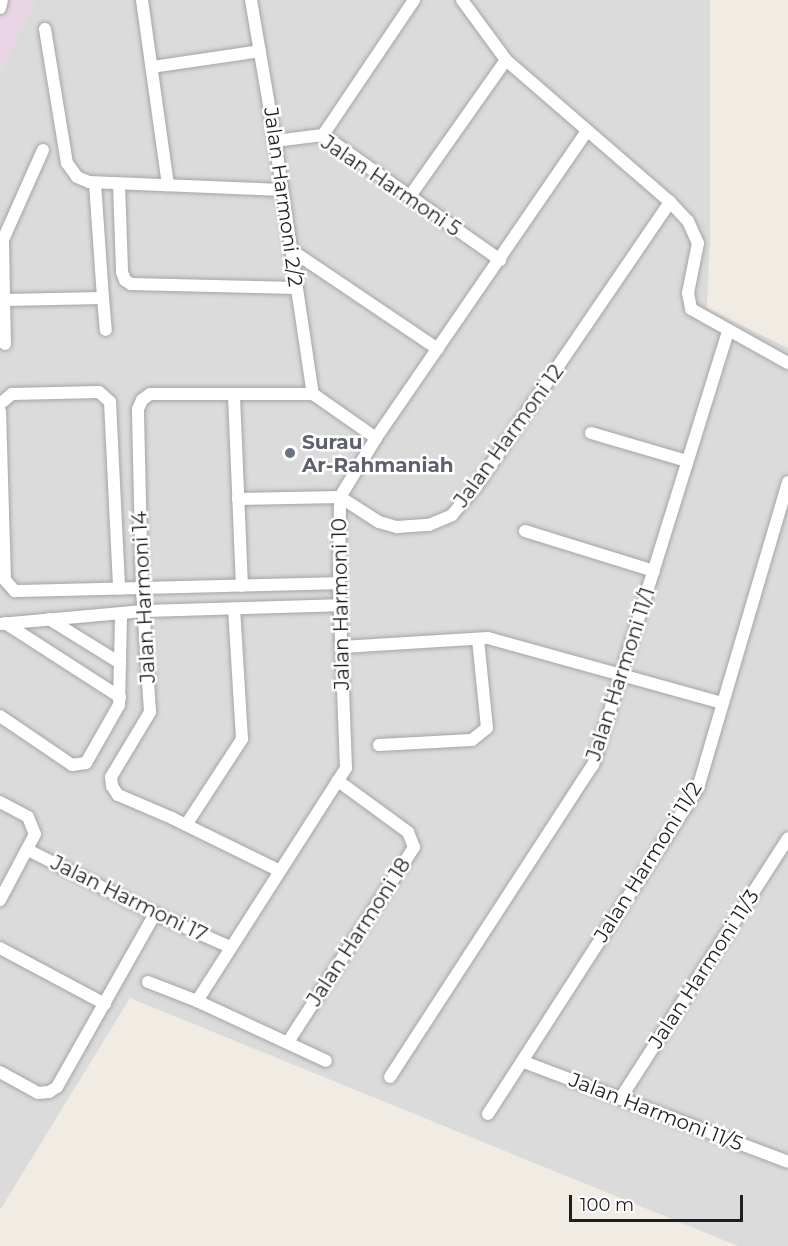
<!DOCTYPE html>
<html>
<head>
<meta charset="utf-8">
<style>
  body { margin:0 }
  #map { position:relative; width:788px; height:1246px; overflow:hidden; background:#f0ece4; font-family:Montserrat,sans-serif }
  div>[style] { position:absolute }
  .residential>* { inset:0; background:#dcdbdb }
  .industrial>* { inset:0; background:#e9d5e5 }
  .roads { filter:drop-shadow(0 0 2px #a5a5a5) drop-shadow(0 0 2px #a5a5a5) }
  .street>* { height:12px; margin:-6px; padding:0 6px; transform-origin:6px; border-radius:6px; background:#fff }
  .dots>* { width:16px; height:16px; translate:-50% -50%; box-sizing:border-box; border:3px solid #fff; border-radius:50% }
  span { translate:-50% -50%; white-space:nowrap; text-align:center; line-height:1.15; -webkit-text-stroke:5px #fff; paint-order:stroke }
  .street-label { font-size:20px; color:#1e1e1e }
  .worship-label { font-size:20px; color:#5b616d; font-weight:700 }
  .left { translate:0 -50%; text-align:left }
  .scale { position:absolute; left:569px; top:1195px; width:174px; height:27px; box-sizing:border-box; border:3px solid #1e1e1e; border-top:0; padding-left:8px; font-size:18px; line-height:21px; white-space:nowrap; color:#1e1e1e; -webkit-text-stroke:4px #fff; paint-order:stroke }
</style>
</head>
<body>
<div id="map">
  <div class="residential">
    <i style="clip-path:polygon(35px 0,710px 0,710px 238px,707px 308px,788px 348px,788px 1246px,738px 1246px,130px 998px,0 1210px,0 72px)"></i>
  </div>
  <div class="industrial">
    <i style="clip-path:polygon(0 0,35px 0,0 72px)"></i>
  </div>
  <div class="roads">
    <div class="street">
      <i style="left:142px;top:0;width:187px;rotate:82deg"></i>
      <i style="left:251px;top:0;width:143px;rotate:80.3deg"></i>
      <i style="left:275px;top:141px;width:256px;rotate:81.5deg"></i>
      <i style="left:462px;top:0;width:74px;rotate:53.7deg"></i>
      <i style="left:506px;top:60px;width:217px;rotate:40.9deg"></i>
      <i style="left:670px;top:202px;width:26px;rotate:47deg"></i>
      <i style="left:688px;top:221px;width:24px;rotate:66deg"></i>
      <i style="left:698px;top:243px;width:51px;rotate:101.3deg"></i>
      <i style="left:688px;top:293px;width:16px;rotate:79deg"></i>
      <i style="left:691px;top:309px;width:111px;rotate:29.1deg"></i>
      <i style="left:0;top:8px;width:8px;rotate:-76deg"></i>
      <i style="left:45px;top:29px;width:136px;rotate:80.7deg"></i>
      <i style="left:67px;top:163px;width:17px;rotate:54deg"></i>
      <i style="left:77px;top:177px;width:13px;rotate:23deg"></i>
      <i style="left:89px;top:182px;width:193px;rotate:2.4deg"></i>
      <i style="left:152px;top:67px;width:109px;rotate:-8.4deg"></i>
      <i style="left:323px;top:135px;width:163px;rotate:-56deg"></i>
      <i style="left:275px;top:141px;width:48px;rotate:-7.1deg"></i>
      <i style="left:323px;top:135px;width:217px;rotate:35.2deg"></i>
      <i style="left:43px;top:150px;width:98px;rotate:114deg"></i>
      <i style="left:3px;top:240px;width:60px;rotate:89deg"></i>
      <i style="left:4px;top:300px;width:99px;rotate:-1.2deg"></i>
      <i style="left:103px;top:298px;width:115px;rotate:-94deg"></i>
      <i style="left:119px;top:184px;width:88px;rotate:88deg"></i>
      <i style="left:122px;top:272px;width:9px;rotate:69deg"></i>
      <i style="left:125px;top:280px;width:7px;rotate:34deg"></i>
      <i style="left:131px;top:284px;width:165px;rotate:1.4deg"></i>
      <i style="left:410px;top:196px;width:166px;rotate:-54.8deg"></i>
      <i style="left:291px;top:250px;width:177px;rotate:34deg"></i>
      <i style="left:103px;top:298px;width:32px;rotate:85deg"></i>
      <i style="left:4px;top:300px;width:44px;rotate:88.7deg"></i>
      <i style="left:313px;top:394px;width:77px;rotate:34.9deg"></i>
      <i style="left:234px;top:396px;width:190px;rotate:87.6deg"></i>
      <i style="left:0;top:404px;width:16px;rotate:-40deg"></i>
      <i style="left:12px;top:394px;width:87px;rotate:-1.3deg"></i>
      <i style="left:99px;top:392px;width:15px;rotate:42deg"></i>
      <i style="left:110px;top:402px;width:187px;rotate:87.2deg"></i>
      <i style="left:0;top:411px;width:169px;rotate:88.3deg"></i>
      <i style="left:5px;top:580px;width:15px;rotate:48deg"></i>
      <i style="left:15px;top:591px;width:324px;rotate:-1.4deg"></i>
      <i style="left:591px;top:433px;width:100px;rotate:16.3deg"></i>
      <i style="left:238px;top:499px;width:102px;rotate:-1.1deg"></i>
      <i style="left:340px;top:497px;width:46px;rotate:32.7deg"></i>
      <i style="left:379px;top:522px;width:19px;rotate:16deg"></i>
      <i style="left:397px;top:527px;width:32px;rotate:-4deg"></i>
      <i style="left:429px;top:525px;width:25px;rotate:-23deg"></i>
      <i style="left:452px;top:515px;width:39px;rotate:-50deg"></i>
      <i style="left:477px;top:485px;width:343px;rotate:-55.7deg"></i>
      <i style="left:525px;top:531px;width:135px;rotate:17.2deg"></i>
      <i style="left:49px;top:619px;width:84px;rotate:31.8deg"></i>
      <i style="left:5px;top:623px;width:137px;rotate:32.8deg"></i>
      <i style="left:0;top:624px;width:144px;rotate:-5.2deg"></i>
      <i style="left:143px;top:611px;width:197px;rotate:-1.7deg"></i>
      <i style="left:342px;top:647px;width:146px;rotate:-3.5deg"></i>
      <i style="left:488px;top:638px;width:243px;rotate:15.5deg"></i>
      <i style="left:0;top:716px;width:87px;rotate:34.2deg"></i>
      <i style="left:72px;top:765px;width:14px;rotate:-8deg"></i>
      <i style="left:86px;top:763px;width:67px;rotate:-60.4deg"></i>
      <i style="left:119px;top:705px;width:91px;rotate:-88.7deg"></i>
      <i style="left:379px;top:745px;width:93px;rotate:-3.1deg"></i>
      <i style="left:472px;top:740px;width:19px;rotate:-39deg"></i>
      <i style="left:487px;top:728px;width:89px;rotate:-95.8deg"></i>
      <i style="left:0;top:802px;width:32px;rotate:28deg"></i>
      <i style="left:28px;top:817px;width:18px;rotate:68deg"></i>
      <i style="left:35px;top:834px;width:75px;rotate:117.9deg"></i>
      <i style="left:186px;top:825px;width:103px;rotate:-56.9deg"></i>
      <i style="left:242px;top:739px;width:131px;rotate:-93.5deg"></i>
      <i style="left:28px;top:850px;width:142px;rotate:26.7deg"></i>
      <i style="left:155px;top:914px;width:82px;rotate:23.7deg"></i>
      <i style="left:278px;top:870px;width:118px;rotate:-153.9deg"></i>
      <i style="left:172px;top:818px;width:59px;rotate:-156.9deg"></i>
      <i style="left:118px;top:795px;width:11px;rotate:-124deg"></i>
      <i style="left:112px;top:786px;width:9px;rotate:-96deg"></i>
      <i style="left:111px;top:777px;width:76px;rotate:-59deg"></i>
      <i style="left:150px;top:712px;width:123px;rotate:-93.7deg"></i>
      <i style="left:142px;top:589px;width:180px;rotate:-91.3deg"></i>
      <i style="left:138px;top:409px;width:10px;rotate:-66deg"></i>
      <i style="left:142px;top:400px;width:10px;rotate:-37deg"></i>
      <i style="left:150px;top:394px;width:163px"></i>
      <i style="left:0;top:948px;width:119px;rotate:28.1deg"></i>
      <i style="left:148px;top:982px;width:53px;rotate:21.2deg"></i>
      <i style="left:197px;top:1001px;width:142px;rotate:24.9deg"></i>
      <i style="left:197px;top:1001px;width:277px;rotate:-57.4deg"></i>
      <i style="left:346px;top:768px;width:185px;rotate:-92.2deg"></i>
      <i style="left:339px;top:583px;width:86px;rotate:-89.3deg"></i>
      <i style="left:340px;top:497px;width:69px;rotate:-58.6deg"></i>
      <i style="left:376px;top:438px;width:373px;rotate:-55.5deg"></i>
      <i style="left:288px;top:1042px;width:232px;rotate:-57.1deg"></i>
      <i style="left:414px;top:847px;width:16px;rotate:-112deg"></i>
      <i style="left:408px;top:832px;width:87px;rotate:-143.9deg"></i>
      <i style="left:524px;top:1062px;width:282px;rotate:20.7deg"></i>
      <i style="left:0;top:1072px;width:43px;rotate:28.9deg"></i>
      <i style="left:38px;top:1093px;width:11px;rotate:-5deg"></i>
      <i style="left:49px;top:1092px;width:9px;rotate:-32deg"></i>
      <i style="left:57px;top:1087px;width:199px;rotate:-60.5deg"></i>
      <i style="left:390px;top:1077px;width:372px;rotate:-57deg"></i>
      <i style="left:593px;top:765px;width:455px;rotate:-72.7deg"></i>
      <i style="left:620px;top:1099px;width:310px;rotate:-57.2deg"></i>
      <i style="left:488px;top:1114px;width:388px;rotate:-57.2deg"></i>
      <i style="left:698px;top:788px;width:319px;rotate:-73.6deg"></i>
    </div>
  </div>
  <div class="dots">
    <i style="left:290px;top:453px;background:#6b7280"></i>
  </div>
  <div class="street-label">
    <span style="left:391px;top:186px;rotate:34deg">Jalan Harmoni 5</span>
    <span style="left:283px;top:197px;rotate:82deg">Jalan Harmoni 2/2</span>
    <span style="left:509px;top:436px;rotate:-54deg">Jalan Harmoni 12</span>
    <span style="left:144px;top:597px;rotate:-93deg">Jalan Harmoni 14</span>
    <span style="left:341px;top:604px;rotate:-91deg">Jalan Harmoni 10</span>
    <span style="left:621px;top:674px;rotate:-72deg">Jalan Harmoni 11/1</span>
    <span style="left:648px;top:862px;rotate:-58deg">Jalan Harmoni 11/2</span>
    <span style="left:129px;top:899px;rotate:26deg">Jalan Harmoni 17</span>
    <span style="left:359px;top:932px;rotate:-57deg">Jalan Harmoni 18</span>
    <span style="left:704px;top:969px;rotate:-57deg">Jalan Harmoni 11/3</span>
    <span style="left:656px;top:1112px;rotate:21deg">Jalan Harmoni 11/5</span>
  </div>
  <div class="worship-label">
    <span class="left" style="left:302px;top:454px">Surau<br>Ar-Rahmaniah</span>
  </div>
  <div class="scale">100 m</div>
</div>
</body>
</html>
